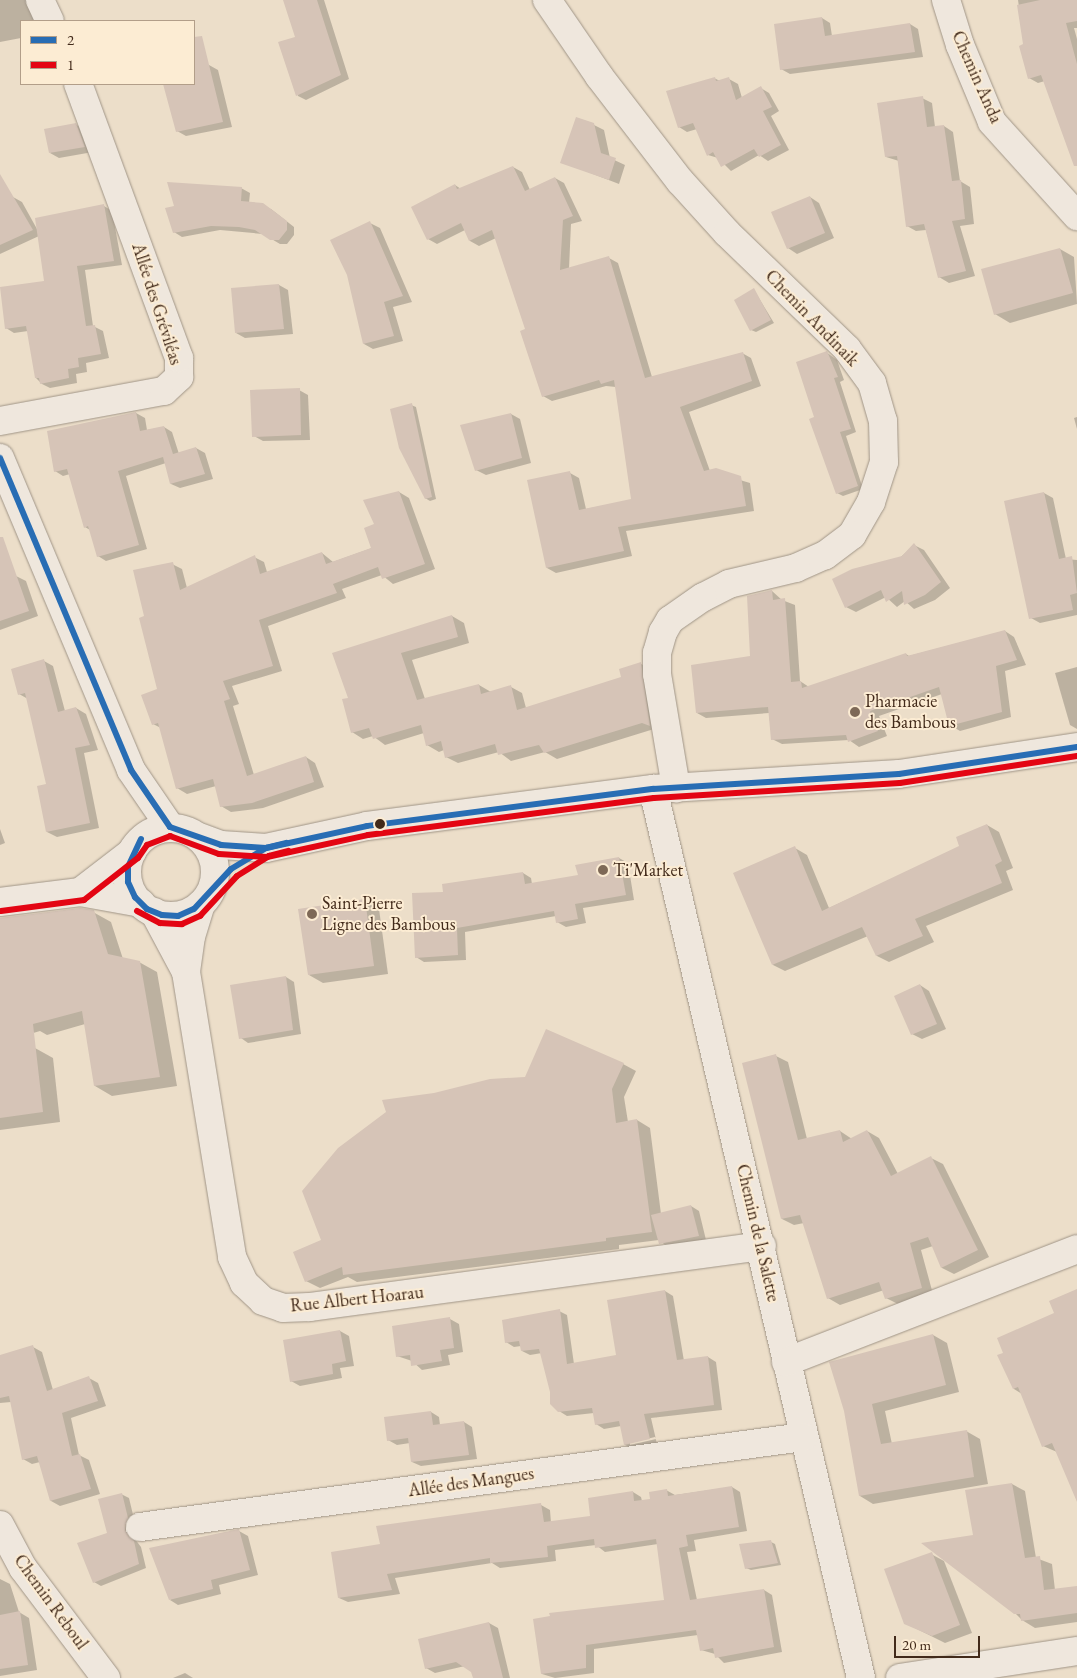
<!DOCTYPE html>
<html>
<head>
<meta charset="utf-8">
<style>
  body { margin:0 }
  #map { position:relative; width:1077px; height:1678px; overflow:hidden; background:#ecdec9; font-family:"EB Garamond",serif }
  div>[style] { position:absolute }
  .shadow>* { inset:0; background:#0003 }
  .building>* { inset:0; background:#d6c4b7 }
  .roads { filter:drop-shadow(0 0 1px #a09587) drop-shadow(0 0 1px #a09587) }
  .street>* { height:28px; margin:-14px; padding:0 14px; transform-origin:14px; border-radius:14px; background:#efe7dd }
  .secondary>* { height:28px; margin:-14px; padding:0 14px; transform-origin:14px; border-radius:14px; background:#efe7dd }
  .secondary>.ring { margin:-14px; padding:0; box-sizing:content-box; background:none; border:28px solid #efe7dd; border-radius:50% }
  .bus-1>* { height:6px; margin:-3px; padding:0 3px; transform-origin:3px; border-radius:3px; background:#286db4 }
  .bus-2>* { height:6px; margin:-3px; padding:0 3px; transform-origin:3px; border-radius:3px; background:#e30513 }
  .dots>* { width:14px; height:14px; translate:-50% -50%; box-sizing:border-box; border:2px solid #fcecd3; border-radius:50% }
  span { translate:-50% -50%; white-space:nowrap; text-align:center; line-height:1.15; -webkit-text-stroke:4px #fcecd3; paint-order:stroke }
  .street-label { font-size:18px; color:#422a1a }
  .poi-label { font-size:18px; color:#422a1a }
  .left { translate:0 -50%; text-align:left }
  .legend { position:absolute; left:20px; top:20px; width:175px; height:65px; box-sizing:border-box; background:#fcecd3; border:1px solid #b29e89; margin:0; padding:6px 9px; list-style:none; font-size:15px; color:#422a1a }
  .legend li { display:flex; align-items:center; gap:10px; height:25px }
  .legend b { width:25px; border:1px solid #b29e89 }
  .scale { position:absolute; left:894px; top:1636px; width:86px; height:22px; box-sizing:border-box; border:2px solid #422a1a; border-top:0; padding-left:6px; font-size:15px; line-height:18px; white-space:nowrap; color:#422a1a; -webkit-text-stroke:4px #fcecd3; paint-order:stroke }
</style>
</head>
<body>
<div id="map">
  <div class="shadow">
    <i style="clip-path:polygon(0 0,36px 0,38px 21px,21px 21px,21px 38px,0 42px)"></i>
    <i style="clip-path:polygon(284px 0,324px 0,349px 79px,306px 100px,298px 96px,280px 43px,296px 38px)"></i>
    <i style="clip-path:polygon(1018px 0,1077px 0,1077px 28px,1074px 28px,1077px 39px,1077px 139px,1045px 81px,1038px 83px,1029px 78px)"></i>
    <i style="clip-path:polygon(822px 18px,830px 23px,832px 36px,910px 24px,918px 29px,923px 57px,790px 74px,781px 69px)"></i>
    <i style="clip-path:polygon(209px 65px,218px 70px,232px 127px,186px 136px,177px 131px,164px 84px,194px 84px,194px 68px)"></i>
    <i style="clip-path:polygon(714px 78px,720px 81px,729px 79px,738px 84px,742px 98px,761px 88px,769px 93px,779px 111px,771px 116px,789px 150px,768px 161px,759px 155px,731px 171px,718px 158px,708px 155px,697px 129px,687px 132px,679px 127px)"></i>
    <i style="clip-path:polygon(922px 98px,932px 103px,935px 127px,944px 126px,953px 132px,960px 181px,970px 187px,974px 224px,960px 226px,975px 276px,949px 283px,939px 277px,926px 230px,916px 231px,907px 226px,899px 161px,886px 157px)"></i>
    <i style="clip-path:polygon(75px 124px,85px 130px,93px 152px,59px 158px,50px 153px)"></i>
    <i style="clip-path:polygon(594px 125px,604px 130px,610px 158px,625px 165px,619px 184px,562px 162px)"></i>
    <i style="clip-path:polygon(513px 167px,522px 172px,530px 190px,555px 178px,564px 183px,582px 221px,571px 224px,569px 269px,609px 258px,618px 263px,652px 377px,742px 353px,751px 358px,761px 386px,689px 412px,710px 471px,750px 483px,754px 511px,626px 531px,632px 556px,556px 573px,547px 568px,570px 473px,579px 478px,586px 509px,632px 500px,616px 387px,606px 386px,552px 401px,543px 396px,527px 330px,496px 238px,479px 246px,470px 241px,465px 230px,437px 244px,428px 239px,455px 185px,461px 189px)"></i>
    <i style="clip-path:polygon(241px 188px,250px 193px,249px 203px,271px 209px,294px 227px,294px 235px,287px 244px,280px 244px,263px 234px,220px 230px,182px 237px,174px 232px)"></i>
    <i style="clip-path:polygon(13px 197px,22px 202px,37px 229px,104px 206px,112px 211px,122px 265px,85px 270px,93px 326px,103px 331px,109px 358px,86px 363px,87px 372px,76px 374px,77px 383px,50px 388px,42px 384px,36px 378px,28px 331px,14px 333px,6px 328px,45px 282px,39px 236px,0 254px,0 203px)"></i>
    <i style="clip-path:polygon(810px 197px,819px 203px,834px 238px,797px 254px,788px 248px)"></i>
    <i style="clip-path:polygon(370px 223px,380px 228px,412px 302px,393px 307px,403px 341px,373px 349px,364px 344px)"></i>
    <i style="clip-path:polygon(1060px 249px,1074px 257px,1077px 304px,1010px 323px,995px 314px)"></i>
    <i style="clip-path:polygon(279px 285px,288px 290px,293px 334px,245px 338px,236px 333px)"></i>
    <i style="clip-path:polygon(754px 290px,774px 323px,756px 332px,751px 330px)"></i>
    <i style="clip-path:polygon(826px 352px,837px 360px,844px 380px,840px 382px,856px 432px,846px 436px,863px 489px,843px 496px,837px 493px,815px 418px)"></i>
    <i style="clip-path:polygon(299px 390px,308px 395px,310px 440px,263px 441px,254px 436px)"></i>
    <i style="clip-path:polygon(411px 405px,416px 407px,436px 499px,430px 501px,425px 498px)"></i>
    <i style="clip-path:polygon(136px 413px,145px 418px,147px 430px,164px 427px,172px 432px,179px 454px,196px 448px,205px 453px,213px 479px,180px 488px,171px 484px,166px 463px,126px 476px,147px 549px,106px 561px,98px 556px,90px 530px,85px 527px,70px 474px,63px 476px,55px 471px)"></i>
    <i style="clip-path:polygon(511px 414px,520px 419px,531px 463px,486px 475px,476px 470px)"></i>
    <i style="clip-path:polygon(1077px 417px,1077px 429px,1074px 418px)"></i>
    <i style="clip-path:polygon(399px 492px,409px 498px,435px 569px,393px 584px,382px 575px,342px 589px,346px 598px,268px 626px,282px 671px,232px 686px,239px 704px,233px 706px,254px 775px,306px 757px,315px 763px,324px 787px,263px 808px,231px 812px,221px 806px,216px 786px,187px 794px,177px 788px,161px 728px,153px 724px,159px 690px,146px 617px,172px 564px,182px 569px,187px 588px,254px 557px,264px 562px,267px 572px,322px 553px,333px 562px,372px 548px,376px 525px)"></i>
    <i style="clip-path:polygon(1044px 493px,1053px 498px,1066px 559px,1077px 560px,1077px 615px,1040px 623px,1031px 618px)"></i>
    <i style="clip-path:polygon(914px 545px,924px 550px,950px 588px,935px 600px,914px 609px,905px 601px,897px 607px,886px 597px,856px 612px,846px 607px)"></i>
    <i style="clip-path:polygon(16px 576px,26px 581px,38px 616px,0 630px,0 581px)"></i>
    <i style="clip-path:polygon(772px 591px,782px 600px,795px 605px,800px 681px,809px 687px,906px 654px,909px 656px,1005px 631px,1014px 637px,1026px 665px,1005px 671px,1011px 717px,960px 731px,950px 725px,942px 694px,879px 716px,887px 736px,859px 747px,849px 740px,782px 744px,772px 739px,769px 713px,706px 718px,697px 713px,751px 658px)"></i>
    <i style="clip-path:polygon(452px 616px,464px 623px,469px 643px,412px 660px,425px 699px,479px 685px,491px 692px,511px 687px,522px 693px,526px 708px,623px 678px,641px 664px,653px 670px,654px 729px,557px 759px,545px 752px,511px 761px,499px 752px,458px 763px,446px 757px,444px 750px,439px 752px,427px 745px,424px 733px,385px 745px,373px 736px,363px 739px,352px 732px,350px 699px,334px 654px)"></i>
    <i style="clip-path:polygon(44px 661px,53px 666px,65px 711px,76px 708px,86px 714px,98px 750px,84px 753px,99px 828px,57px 837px,47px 832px,47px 785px,28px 699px,19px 694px)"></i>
    <i style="clip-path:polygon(1077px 667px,1077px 729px,1070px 725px,1055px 673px)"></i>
    <i style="clip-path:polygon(987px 825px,999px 832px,1013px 868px,1006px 871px,1013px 890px,926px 926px,934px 942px,889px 962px,877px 956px,868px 936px,785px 971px,773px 965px,795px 848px,807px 855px,829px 908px,961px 847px)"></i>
    <i style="clip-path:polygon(0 829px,5px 843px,0 845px)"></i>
    <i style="clip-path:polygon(619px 858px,628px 863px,634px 900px,583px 908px,586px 923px,566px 927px,557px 922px,556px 916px,465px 932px,466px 960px,424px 962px,416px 957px,444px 893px,523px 873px,531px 878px,532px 884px,580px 876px)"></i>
    <i style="clip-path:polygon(365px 901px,379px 909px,388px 974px,323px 983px,309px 975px)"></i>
    <i style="clip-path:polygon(93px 912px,111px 922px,123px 959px,139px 962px,157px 972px,177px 1086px,112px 1096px,95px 1086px,85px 1024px,47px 1035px,40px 1031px,0 1043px,0 920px)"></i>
    <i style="clip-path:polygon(286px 977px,294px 982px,301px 1034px,248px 1043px,241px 1038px)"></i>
    <i style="clip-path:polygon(920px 985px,929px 991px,946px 1029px,922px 1039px,912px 1034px)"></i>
    <i style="clip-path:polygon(35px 1048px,53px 1058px,60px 1122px,0 1130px,0 1062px)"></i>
    <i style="clip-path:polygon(776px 1056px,788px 1062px,807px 1139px,840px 1131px,852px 1139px,867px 1131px,879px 1138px,898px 1174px,931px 1158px,943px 1164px,989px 1257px,954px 1274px,942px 1268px,933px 1246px,921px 1250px,933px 1294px,898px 1304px,886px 1298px,884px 1290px,840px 1305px,828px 1298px,804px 1223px,794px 1225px,782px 1219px)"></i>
    <i style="clip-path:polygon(623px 1064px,636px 1071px,624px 1097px,628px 1122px,637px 1120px,650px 1128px,661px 1214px,691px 1206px,699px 1211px,706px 1240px,669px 1248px,659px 1240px,619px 1245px,619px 1249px,357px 1282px,348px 1277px,320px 1288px,306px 1281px,323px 1241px,434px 1094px)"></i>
    <i style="clip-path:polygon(evenodd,665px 1291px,673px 1296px,684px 1361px,708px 1357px,716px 1362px,722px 1410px,651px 1418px,657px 1444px,633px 1449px,625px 1445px,621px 1426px,604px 1429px,596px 1424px,594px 1413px,567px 1416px,559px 1411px,542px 1353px,530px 1355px,522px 1351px,521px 1346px,514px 1347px,506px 1342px,559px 1311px,567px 1315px,574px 1364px,617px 1356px,665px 1291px,655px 1437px,656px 1439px,630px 1445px,630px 1443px,655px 1437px)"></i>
    <i style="clip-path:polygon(1077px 1291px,1077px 1497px,1057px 1452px,1043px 1446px,1022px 1394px,1014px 1389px,1005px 1353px,1056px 1314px)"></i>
    <i style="clip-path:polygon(450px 1319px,459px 1324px,463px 1352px,448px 1355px,450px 1365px,422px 1370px,412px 1361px,397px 1356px)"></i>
    <i style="clip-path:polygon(340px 1331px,349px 1336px,354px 1366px,340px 1368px,342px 1378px,300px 1386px,291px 1381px)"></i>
    <i style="clip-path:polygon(933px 1335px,947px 1343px,959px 1392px,885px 1411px,892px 1444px,966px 1431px,980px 1439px,988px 1484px,873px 1504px,860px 1496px,845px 1410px)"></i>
    <i style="clip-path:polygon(33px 1347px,42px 1352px,53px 1390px,89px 1378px,98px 1383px,106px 1406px,71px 1418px,79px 1455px,89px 1460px,100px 1494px,60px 1506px,51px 1501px,40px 1462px,32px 1464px,23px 1459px,11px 1402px,0 1403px,0 1357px)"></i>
    <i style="clip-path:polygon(431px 1412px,439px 1417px,440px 1425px,464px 1422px,472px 1427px,477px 1459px,421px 1466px,412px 1462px,410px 1443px,397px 1445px,388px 1440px)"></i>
    <i style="clip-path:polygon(1012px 1484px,1025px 1491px,1036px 1558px,1052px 1564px,1055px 1590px,1077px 1592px,1077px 1622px,1035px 1628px,1022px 1620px,1015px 1613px,974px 1536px)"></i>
    <i style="clip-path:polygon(732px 1487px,740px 1492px,747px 1531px,694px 1540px,696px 1551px,687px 1552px,697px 1600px,764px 1590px,772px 1595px,782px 1652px,724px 1663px,715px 1654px,701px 1650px,698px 1635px,594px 1649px,594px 1673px,555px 1678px,542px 1674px,534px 1620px,665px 1601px,658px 1544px,605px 1552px,596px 1545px,555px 1550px,556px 1561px,500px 1568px,492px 1563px,395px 1578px,400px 1594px,348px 1602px,339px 1598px,382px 1545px,541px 1505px,550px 1510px,551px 1523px,592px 1517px,633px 1492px,641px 1497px,642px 1501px,652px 1500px,666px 1490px,675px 1495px)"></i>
    <i style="clip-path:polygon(121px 1494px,129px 1498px,135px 1523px,132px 1535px,141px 1547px,146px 1568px,101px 1586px,94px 1582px)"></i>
    <i style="clip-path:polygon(239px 1531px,248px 1536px,258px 1575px,219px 1585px,221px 1594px,178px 1605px,170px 1600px)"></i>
    <i style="clip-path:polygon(771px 1542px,775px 1544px,781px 1565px,751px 1570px,746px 1568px)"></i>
    <i style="clip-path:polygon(931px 1554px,944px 1561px,972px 1633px,945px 1643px,905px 1623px)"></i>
    <i style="clip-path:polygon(0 1579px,10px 1584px,19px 1612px,29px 1618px,37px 1670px,0 1676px)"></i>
    <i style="clip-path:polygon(489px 1623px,498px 1628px,510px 1678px,474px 1678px,472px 1671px,465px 1666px,435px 1673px,426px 1668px)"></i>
    <i style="clip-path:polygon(185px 1673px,193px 1678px,173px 1678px)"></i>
  </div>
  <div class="building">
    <i style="clip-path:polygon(283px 0,317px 0,341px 75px,296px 96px,278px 42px,295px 37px)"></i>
    <i style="clip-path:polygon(1040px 0,1077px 0,1077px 21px,1066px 23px,1077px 64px,1077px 166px,1074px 166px,1041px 75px,1028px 79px,1019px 46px,1023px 44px,1017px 5px)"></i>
    <i style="clip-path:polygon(822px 17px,825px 36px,910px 23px,915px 52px,780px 70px,774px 24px)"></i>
    <i style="clip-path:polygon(202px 36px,223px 122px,176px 132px,163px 84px,194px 84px,194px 37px)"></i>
    <i style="clip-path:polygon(715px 77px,716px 81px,729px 77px,736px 100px,761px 86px,772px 107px,763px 111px,781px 145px,759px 157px,754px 149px,721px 167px,713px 152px,707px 156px,693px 123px,678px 128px,666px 91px)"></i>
    <i style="clip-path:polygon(923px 96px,927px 127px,944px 125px,952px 181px,961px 180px,965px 219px,952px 221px,966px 271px,938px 278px,924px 224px,906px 227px,897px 156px,885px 157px,877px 103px)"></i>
    <i style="clip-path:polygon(576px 117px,594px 123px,601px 153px,616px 158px,609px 180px,560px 163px)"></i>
    <i style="clip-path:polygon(76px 123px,85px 147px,49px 153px,44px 129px)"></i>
    <i style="clip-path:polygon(513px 166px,525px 191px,555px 177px,573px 216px,563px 220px,560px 270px,609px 256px,645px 378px,743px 352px,752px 381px,680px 407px,704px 471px,716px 468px,741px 476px,746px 506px,618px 527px,624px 551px,546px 568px,527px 480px,570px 471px,579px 510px,631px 499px,614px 380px,601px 384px,599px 380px,542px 397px,520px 331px,525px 329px,492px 230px,469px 241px,461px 223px,427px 240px,411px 207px,455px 184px,457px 189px)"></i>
    <i style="clip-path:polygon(0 174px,33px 230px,0 245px)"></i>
    <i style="clip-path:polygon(167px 182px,242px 187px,241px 201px,263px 203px,287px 221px,287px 230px,279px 240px,270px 240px,255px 230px,239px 227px,211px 226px,173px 233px,165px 208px,174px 206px)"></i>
    <i style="clip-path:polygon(810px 196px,825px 233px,787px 249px,771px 212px)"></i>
    <i style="clip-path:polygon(104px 204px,114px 261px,77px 266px,86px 326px,95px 325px,101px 354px,78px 358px,79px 367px,68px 369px,69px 378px,40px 384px,39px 378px,35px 378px,26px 326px,5px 329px,0 287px,44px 281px,35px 218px)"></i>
    <i style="clip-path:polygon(370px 221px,403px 296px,384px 302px,394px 336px,363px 344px,347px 275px,330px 240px)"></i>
    <i style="clip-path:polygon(1060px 248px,1073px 293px,994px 315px,981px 269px)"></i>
    <i style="clip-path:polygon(279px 284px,284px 329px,235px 333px,231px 288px)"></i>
    <i style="clip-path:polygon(754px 288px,771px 320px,750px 331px,734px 300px)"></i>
    <i style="clip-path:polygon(827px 351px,838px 377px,834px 378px,851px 429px,840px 432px,858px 486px,836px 494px,809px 419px,814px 417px,796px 362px)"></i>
    <i style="clip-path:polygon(300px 388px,301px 435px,252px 437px,250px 390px)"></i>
    <i style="clip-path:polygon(412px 403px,432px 497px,425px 499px,399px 448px,390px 409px)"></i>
    <i style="clip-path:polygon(136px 412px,140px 431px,164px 426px,173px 454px,196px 447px,205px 474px,170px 484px,163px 457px,118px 471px,139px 545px,97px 557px,88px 526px,84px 528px,67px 469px,54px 472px,47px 431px)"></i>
    <i style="clip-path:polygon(511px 413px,522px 458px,475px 471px,460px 425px)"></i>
    <i style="clip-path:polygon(399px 491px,425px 564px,382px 579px,378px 567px,333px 584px,337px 593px,259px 620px,273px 666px,223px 681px,230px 699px,224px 701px,247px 776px,306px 756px,314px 782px,252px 803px,220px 807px,213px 779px,176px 789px,158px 723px,152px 725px,141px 695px,157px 689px,139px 618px,144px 616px,133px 570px,173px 562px,180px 590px,255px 555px,260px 574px,322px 552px,326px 564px,371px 548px,364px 528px,374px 524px,363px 500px)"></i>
    <i style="clip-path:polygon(1044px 492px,1059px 559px,1072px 556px,1077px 593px,1070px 595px,1073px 610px,1029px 619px,1004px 501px)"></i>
    <i style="clip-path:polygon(0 537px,3px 537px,29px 611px,0 621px)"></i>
    <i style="clip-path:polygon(914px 543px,941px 582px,925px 595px,904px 605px,902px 591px,886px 602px,881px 590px,845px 608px,832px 579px,852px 569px,902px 556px)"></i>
    <i style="clip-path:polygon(772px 590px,773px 600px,785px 598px,791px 682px,801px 681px,802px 688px,906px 653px,907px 656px,1005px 630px,1017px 660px,996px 666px,1002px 712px,949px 726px,939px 687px,870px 711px,878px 731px,848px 742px,846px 735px,771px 740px,768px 707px,696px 713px,691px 665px,750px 656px,747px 596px)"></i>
    <i style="clip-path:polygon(452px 615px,458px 637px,401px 653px,417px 700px,479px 684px,481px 694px,511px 685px,517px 710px,621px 677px,619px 669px,641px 662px,650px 726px,642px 723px,544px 753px,539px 745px,498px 755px,495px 744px,445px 758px,441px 741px,426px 746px,421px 725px,373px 739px,369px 728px,351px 733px,342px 699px,348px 698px,332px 653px)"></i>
    <i style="clip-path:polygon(44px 659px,58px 712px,76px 707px,90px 745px,75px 748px,90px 823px,46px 832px,37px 786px,46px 784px,25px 693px,18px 695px,11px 669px)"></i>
    <i style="clip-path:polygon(987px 824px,1002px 861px,995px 865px,1002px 883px,915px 919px,923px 936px,876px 956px,862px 927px,772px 965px,733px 873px,795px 846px,822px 911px,959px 846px,956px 837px)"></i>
    <i style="clip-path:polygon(619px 857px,626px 895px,575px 904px,578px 919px,556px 923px,554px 911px,457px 928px,458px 955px,415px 958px,412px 893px,443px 892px,442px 884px,523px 872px,525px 884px,578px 875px,575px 865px)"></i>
    <i style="clip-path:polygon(365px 899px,374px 966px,308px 975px,298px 909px)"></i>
    <i style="clip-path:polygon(80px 908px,94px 910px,108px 954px,140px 961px,160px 1077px,94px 1086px,82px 1011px,33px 1024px,43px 1112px,0 1118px,0 918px)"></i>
    <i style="clip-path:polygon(286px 976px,293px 1030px,239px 1039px,230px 985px)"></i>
    <i style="clip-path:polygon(920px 984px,937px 1024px,911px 1035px,894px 996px)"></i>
    <i style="clip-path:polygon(546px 1029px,624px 1063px,612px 1089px,616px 1123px,637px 1119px,652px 1232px,606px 1238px,606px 1241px,343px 1275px,342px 1267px,305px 1282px,293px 1252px,321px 1240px,302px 1191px,338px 1148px,386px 1112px,382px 1100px,434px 1093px,490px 1079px,525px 1077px)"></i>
    <i style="clip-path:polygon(776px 1054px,798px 1140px,840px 1130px,843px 1142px,867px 1130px,891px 1176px,931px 1156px,978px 1250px,941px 1268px,928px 1237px,910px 1243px,922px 1288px,885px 1299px,879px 1282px,827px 1299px,800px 1215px,781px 1219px,742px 1063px)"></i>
    <i style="clip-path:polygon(691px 1205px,699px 1236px,659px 1244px,651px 1215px)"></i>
    <i style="clip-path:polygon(1077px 1289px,1077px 1502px,1052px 1443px,1042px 1447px,1018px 1387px,1013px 1389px,997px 1355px,1003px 1353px,997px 1338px,1054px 1313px,1049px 1301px)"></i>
    <i style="clip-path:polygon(665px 1290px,677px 1360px,708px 1356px,714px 1405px,644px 1414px,650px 1439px,624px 1445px,619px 1421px,595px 1425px,592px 1408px,558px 1412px,550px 1404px,550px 1392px,539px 1349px,521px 1351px,519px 1341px,505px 1343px,502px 1320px,560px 1309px,567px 1364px,616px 1355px,607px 1300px)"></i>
    <i style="clip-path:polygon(450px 1317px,454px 1348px,440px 1350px,442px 1361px,411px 1366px,410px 1355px,396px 1357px,392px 1326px)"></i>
    <i style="clip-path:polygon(340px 1330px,346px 1361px,332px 1364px,333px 1374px,290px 1382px,283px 1340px)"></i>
    <i style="clip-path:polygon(933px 1334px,946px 1385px,872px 1404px,881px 1444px,967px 1430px,974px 1477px,859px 1496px,844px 1411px,829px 1362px)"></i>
    <i style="clip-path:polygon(33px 1345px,47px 1391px,89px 1376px,98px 1401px,62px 1413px,72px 1456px,80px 1454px,91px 1489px,50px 1501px,37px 1456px,22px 1460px,9px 1396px,0 1398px,0 1355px)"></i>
    <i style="clip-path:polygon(431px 1411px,433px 1425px,464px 1421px,469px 1455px,411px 1462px,408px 1438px,387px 1441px,384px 1417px)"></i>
    <i style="clip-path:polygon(1012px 1483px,1025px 1558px,1040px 1556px,1044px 1590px,1077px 1586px,1077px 1613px,1021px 1621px,1020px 1614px,1014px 1614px,921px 1543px,973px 1535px,965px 1490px)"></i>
    <i style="clip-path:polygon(732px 1486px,739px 1527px,686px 1535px,688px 1546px,679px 1548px,690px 1600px,764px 1589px,774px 1647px,715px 1658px,713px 1648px,700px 1651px,696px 1630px,586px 1645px,586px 1668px,541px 1674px,533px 1619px,550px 1616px,549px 1613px,664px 1600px,656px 1539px,595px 1548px,594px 1539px,547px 1546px,548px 1557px,490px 1563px,490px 1558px,387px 1574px,392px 1590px,338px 1598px,331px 1552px,380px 1544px,376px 1526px,541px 1503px,544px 1522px,590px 1516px,588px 1498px,633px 1491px,634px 1501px,650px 1499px,649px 1492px,667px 1489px,668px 1496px)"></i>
    <i style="clip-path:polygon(122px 1493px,128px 1518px,125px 1530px,134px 1541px,139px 1564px,93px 1583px,77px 1543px,107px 1533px,98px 1499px)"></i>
    <i style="clip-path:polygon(239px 1529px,250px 1570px,211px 1580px,213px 1589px,169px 1600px,149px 1548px)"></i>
    <i style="clip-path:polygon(771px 1540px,778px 1563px,745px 1569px,739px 1544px)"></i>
    <i style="clip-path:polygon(932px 1552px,960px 1625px,932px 1636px,904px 1624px,884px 1569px)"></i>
    <i style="clip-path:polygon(20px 1611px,28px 1665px,0 1669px,0 1615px)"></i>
    <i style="clip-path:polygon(489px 1622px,503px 1678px,473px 1678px,471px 1672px,456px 1662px,425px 1669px,418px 1639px)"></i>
  </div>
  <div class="roads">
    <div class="street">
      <i style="left:40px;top:0;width:23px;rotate:65deg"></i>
      <i style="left:547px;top:0;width:92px;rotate:55.6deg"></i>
      <i style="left:599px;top:76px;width:133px;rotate:52.4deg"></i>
      <i style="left:680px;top:181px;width:70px;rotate:47.9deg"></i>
      <i style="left:727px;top:233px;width:167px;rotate:44deg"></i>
      <i style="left:847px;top:349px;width:42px;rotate:53.7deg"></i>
      <i style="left:872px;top:383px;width:40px;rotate:74deg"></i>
      <i style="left:883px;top:421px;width:41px;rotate:88.6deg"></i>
      <i style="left:884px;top:462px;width:42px;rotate:108deg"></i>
      <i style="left:871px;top:502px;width:38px;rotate:120deg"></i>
      <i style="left:852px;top:535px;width:34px;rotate:143deg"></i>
      <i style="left:825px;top:555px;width:32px;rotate:156deg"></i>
      <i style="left:796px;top:568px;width:69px;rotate:166.6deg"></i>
      <i style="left:729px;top:584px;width:29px;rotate:153deg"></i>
      <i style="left:703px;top:597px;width:40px;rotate:145.1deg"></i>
      <i style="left:670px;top:620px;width:14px;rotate:120deg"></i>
      <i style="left:663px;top:632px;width:22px;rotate:106deg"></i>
      <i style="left:657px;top:653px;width:21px;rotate:90deg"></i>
      <i style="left:657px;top:674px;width:116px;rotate:80.5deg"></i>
      <i style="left:946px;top:0;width:47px;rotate:72.7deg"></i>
      <i style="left:960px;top:45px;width:83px;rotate:67.4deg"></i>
      <i style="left:992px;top:122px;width:127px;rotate:47.9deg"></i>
      <i style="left:0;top:421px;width:167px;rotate:-10.4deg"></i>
      <i style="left:164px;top:391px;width:21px;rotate:-43deg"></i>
      <i style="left:179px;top:377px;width:19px;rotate:-90deg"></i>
      <i style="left:179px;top:358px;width:292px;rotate:-110.2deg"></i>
      <i style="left:653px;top:789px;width:913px;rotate:76.83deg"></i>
      <i style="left:201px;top:904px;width:34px;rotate:107deg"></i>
      <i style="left:191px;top:936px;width:36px;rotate:98deg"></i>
      <i style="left:186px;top:972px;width:289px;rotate:80.8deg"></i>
      <i style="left:232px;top:1257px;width:29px;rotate:65deg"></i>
      <i style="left:244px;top:1283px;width:26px;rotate:43deg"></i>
      <i style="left:263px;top:1301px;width:21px;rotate:19deg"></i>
      <i style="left:283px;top:1308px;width:27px;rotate:-2deg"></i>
      <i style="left:310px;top:1307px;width:456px;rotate:-7.7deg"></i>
      <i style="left:154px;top:912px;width:68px;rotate:61.9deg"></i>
      <i style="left:786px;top:1362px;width:312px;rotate:-21.2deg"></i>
      <i style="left:0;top:1525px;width:49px;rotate:61.9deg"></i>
      <i style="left:23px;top:1568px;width:138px;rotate:53deg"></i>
      <i style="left:140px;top:1527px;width:669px;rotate:-7.73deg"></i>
      <i style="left:900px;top:1678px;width:179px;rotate:-8.7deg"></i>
    </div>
    <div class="secondary">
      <i style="left:0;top:458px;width:338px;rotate:67.2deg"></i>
      <i style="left:131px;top:770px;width:69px;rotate:55.6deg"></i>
      <i class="ring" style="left:127px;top:828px;width:60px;height:60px"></i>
      <i style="left:199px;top:837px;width:23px;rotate:20deg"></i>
      <i style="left:221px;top:845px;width:45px;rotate:3.8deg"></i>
      <i style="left:266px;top:848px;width:103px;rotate:-12.3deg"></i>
      <i style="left:367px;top:826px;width:288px;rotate:-7.4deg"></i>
      <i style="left:653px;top:789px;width:246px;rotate:-3.5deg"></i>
      <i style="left:899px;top:774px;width:180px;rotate:-8.6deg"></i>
      <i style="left:80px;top:892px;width:66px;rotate:-37.6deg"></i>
      <i style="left:0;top:902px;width:81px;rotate:-7.1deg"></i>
      <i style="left:80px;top:892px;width:62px;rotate:10.2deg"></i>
    </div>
  </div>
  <div class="bus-1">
    <i style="left:0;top:458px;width:338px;rotate:67.2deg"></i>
    <i style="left:131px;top:770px;width:69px;rotate:55.6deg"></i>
    <i style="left:170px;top:827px;width:54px;rotate:19.4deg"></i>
    <i style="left:221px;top:845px;width:45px;rotate:3.8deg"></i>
    <i style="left:266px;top:848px;width:103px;rotate:-12.3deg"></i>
    <i style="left:367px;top:826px;width:288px;rotate:-7.4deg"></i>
    <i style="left:653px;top:789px;width:246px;rotate:-3.5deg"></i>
    <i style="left:899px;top:774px;width:180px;rotate:-8.6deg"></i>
    <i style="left:141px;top:839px;width:31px;rotate:115deg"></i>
    <i style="left:128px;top:867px;width:15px;rotate:90deg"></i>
    <i style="left:128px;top:882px;width:17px;rotate:65deg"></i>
    <i style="left:135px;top:897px;width:17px;rotate:45deg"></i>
    <i style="left:147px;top:909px;width:16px;rotate:22deg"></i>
    <i style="left:162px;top:915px;width:16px;rotate:4deg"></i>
    <i style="left:178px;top:916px;width:17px;rotate:-24deg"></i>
    <i style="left:194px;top:909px;width:54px;rotate:-47.2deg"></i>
    <i style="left:231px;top:869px;width:41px;rotate:-31deg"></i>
    <i style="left:266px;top:848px;width:21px;rotate:-14deg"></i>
  </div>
  <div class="bus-2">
    <i style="left:1px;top:911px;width:84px;rotate:-7.5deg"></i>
    <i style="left:84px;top:900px;width:68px;rotate:-37.9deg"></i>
    <i style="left:138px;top:858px;width:16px;rotate:-55deg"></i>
    <i style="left:147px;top:845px;width:25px;rotate:-21deg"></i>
    <i style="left:170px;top:836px;width:52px;rotate:20.2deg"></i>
    <i style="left:219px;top:854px;width:48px;rotate:3.6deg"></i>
    <i style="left:267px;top:857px;width:103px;rotate:-12.3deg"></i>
    <i style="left:368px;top:835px;width:288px;rotate:-7.4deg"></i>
    <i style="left:654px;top:798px;width:246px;rotate:-3.5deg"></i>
    <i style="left:900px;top:783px;width:179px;rotate:-8.7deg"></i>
    <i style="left:137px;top:911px;width:26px;rotate:28deg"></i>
    <i style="left:160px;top:923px;width:22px;rotate:3deg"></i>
    <i style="left:182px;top:924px;width:20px;rotate:-24deg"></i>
    <i style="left:200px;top:916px;width:54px;rotate:-47.2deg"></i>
    <i style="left:237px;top:876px;width:38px;rotate:-32deg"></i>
    <i style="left:269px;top:856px;width:20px;rotate:-15deg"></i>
  </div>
  <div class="dots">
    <i style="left:855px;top:712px;background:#7e6957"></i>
    <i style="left:380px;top:824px;background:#422a1a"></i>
    <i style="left:603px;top:870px;background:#7e6957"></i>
    <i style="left:312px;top:914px;background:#7e6957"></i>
  </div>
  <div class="street-label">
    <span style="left:977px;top:77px;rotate:66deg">Chemin Anda</span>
    <span style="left:157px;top:304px;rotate:72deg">Allée des Gréviléas</span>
    <span style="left:812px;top:318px;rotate:46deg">Chemin Andinaik</span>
    <span style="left:758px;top:1233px;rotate:77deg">Chemin de la Salette</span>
    <span style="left:357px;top:1299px;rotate:-6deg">Rue Albert Hoarau</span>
    <span style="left:471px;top:1482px;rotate:-8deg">Allée des Mangues</span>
    <span style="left:51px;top:1602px;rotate:54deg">Chemin Reboul</span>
  </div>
  <div class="poi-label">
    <span class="left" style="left:865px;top:712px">Pharmacie<br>des Bambous</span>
    <span class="left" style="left:613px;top:870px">Ti'Market</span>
    <span class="left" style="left:322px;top:914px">Saint-Pierre<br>Ligne des Bambous</span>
  </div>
  <ul class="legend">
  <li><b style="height:6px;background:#286db4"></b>2</li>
  <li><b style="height:6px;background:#e30513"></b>1</li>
  </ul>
  <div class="scale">20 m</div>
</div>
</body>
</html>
